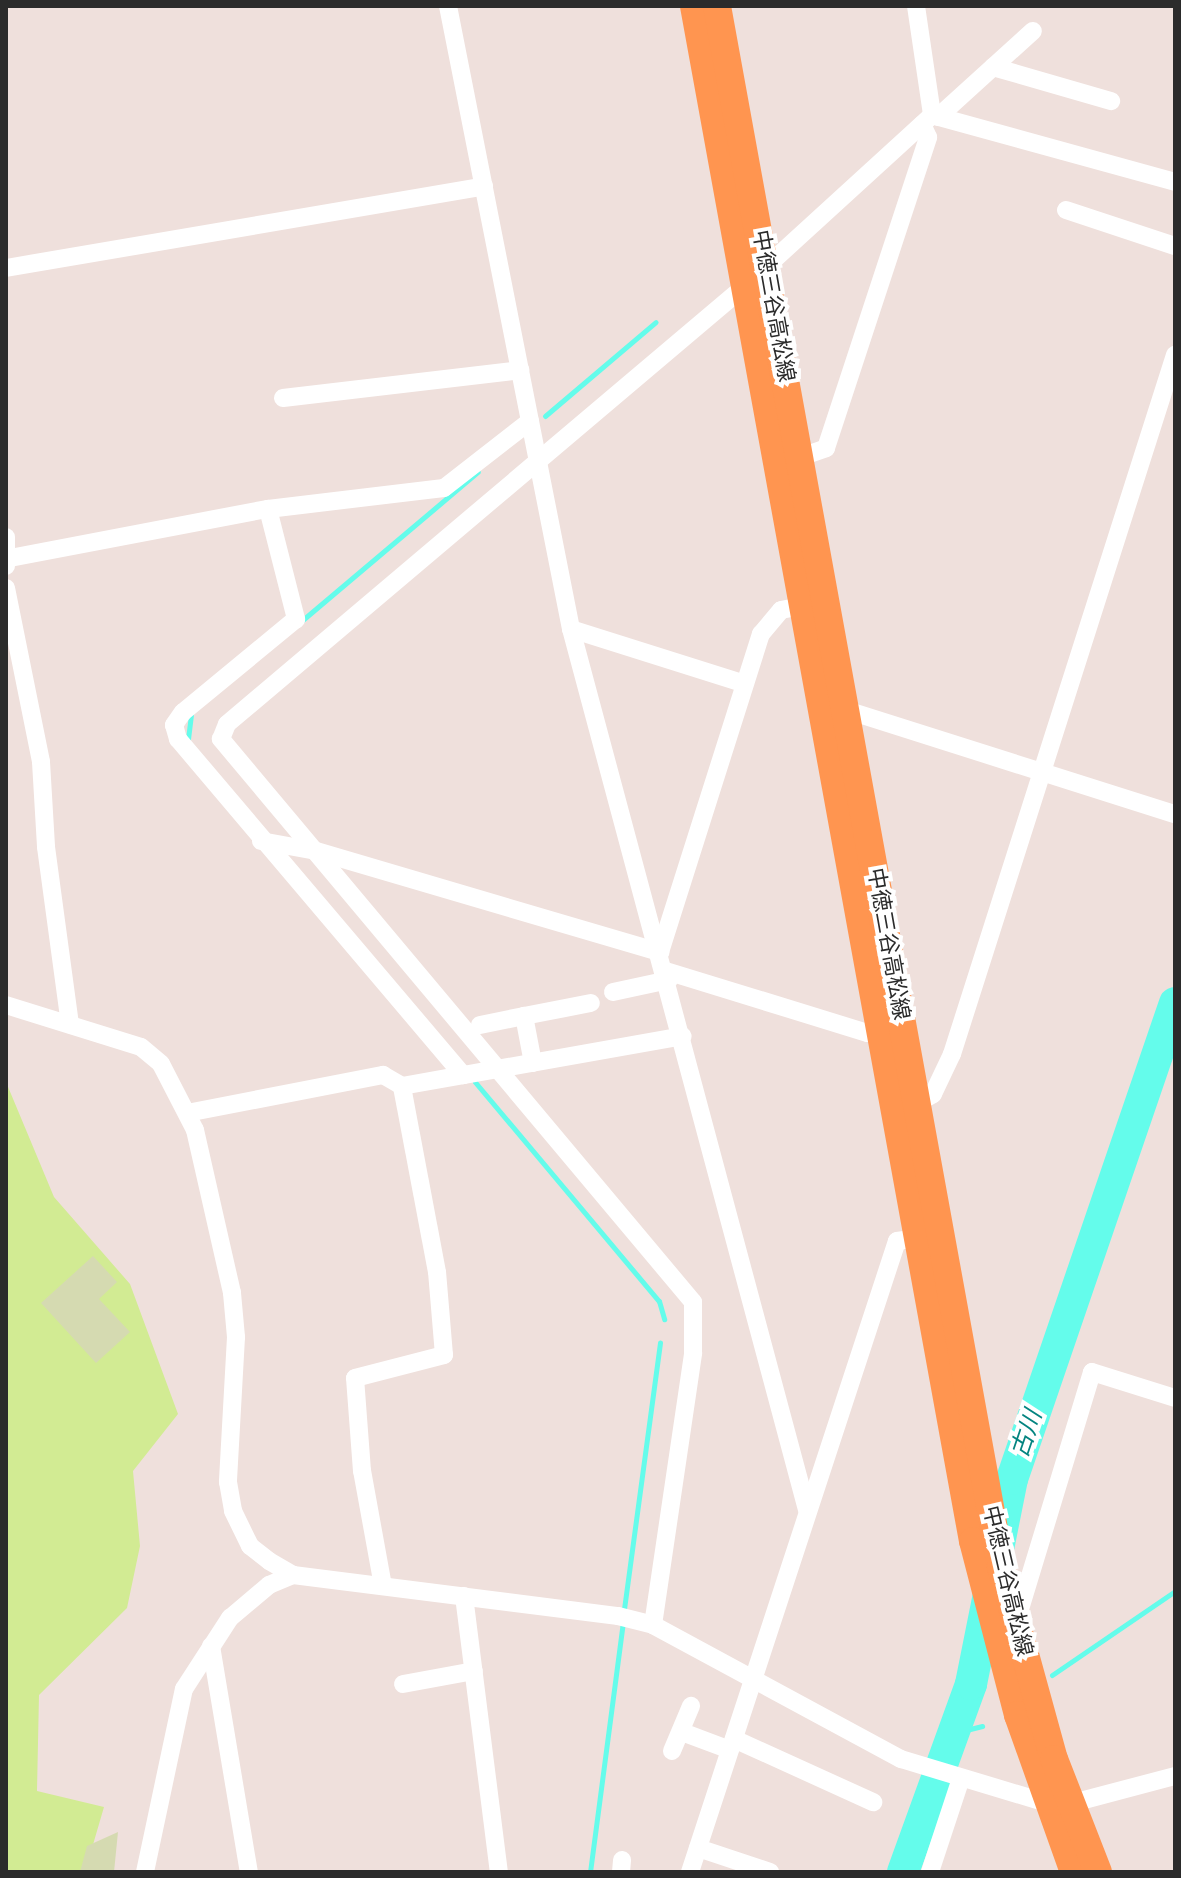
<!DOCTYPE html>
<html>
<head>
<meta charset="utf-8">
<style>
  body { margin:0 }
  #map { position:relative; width:1181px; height:1878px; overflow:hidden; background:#efe0dc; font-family:"Nunito Sans","Noto Sans JP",sans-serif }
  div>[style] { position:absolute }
  .green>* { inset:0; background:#d2eb93 }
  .cemetery>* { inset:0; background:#d5dab1 }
  .stream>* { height:5px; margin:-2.5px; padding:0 2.5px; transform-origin:2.5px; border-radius:2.5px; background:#64fceb }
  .river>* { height:32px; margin:-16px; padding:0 16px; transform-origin:16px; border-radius:16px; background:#64fceb }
  .street>* { height:18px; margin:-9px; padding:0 9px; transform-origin:9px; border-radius:9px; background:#fff }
  .primary>* { height:28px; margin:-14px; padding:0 14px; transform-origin:14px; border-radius:14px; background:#ff9550 }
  span { translate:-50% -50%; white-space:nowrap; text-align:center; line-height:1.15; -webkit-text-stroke:8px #fff; paint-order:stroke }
  .street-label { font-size:22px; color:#2b2b2b }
  .water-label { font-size:24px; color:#048480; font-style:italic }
  .frame { position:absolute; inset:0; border:8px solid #2b2b2b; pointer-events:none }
</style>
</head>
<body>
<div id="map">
  <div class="green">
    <i style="clip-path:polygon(6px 1082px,54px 1197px,130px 1284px,178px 1414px,133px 1471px,140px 1546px,127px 1608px,39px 1695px,37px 1791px,104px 1807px,85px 1872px,6px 1872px)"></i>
  </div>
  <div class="cemetery">
    <i style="clip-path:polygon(93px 1256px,117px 1282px,99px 1299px,130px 1332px,96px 1363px,41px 1303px)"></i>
    <i style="clip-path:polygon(118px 1832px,114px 1872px,80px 1872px,87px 1846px)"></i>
  </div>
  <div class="stream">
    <i style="left:545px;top:416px;width:145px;rotate:-40.3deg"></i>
    <i style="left:299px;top:623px;width:234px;rotate:-40.2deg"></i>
    <i style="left:188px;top:739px;width:24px;rotate:-83deg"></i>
    <i style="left:475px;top:1082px;width:286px;rotate:50deg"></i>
    <i style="left:659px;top:1301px;width:19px;rotate:74deg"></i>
    <i style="left:624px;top:1609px;width:269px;rotate:-82.3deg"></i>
    <i style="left:1052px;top:1675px;width:149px;rotate:-34.3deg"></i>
    <i style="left:954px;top:1733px;width:29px;rotate:-14deg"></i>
    <i style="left:590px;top:1872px;width:251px;rotate:-82.5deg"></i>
  </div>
  <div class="river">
    <i style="left:903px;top:1872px;width:200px;rotate:-70.1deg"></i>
    <i style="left:971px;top:1684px;width:209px;rotate:-78.7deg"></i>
    <i style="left:1012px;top:1479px;width:503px;rotate:-71.1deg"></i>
  </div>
  <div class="street">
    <i style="left:448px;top:6px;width:635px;rotate:78.83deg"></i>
    <i style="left:571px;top:629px;width:912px;rotate:75deg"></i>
    <i style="left:916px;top:6px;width:110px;rotate:81.6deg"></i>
    <i style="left:993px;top:67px;width:123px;rotate:16.1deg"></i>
    <i style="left:938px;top:117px;width:128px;rotate:-42.2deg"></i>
    <i style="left:1066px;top:210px;width:115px;rotate:18.3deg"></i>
    <i style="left:6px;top:268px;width:485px;rotate:-9.7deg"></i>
    <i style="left:283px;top:398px;width:239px;rotate:-6.7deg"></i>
    <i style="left:792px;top:460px;width:36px;rotate:-19deg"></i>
    <i style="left:826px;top:448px;width:327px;rotate:-71.8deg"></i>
    <i style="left:928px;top:137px;width:14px;rotate:-115deg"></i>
    <i style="left:268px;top:509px;width:114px;rotate:75.7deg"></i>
    <i style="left:296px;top:619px;width:146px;rotate:140.5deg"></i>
    <i style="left:183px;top:712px;width:16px;rotate:125deg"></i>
    <i style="left:174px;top:725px;width:15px;rotate:74deg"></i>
    <i style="left:178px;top:739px;width:441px;rotate:49.7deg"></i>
    <i style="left:6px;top:537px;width:29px;rotate:90deg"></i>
    <i style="left:10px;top:558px;width:263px;rotate:-10.8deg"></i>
    <i style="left:268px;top:509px;width:177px;rotate:-6.8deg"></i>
    <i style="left:444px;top:488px;width:109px;rotate:-37.9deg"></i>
    <i style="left:6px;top:588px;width:177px;rotate:78.6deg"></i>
    <i style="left:41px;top:762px;width:85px;rotate:86.6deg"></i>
    <i style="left:46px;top:847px;width:179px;rotate:82.3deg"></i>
    <i style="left:571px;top:629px;width:182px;rotate:17.5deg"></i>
    <i style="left:840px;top:708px;width:351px;rotate:17.6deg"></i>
    <i style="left:261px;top:841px;width:56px;rotate:10.3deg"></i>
    <i style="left:316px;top:851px;width:359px;rotate:16.4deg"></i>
    <i style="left:660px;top:952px;width:334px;rotate:-72.4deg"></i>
    <i style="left:761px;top:634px;width:31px;rotate:-50deg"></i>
    <i style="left:781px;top:610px;width:32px;rotate:-11deg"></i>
    <i style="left:666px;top:971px;width:211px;rotate:17.1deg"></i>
    <i style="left:868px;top:1033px;width:13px;rotate:-13deg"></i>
    <i style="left:613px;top:992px;width:57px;rotate:-12.1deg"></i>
    <i style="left:6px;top:1005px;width:141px;rotate:17.3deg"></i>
    <i style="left:141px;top:1047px;width:26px;rotate:40deg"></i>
    <i style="left:161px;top:1064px;width:74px;rotate:62.7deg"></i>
    <i style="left:195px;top:1130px;width:167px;rotate:77.2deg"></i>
    <i style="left:232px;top:1293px;width:44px;rotate:84.8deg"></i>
    <i style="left:236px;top:1337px;width:145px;rotate:93.2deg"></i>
    <i style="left:228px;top:1482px;width:29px;rotate:80deg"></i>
    <i style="left:233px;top:1511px;width:39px;rotate:64deg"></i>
    <i style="left:250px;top:1546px;width:24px;rotate:38deg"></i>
    <i style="left:269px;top:1561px;width:28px;rotate:30deg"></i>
    <i style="left:293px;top:1575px;width:328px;rotate:7.2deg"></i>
    <i style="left:618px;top:1616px;width:36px;rotate:14deg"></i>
    <i style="left:653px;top:1625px;width:282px;rotate:28.4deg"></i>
    <i style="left:901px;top:1759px;width:152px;rotate:16.8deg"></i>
    <i style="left:1047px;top:1803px;width:22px;rotate:3deg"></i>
    <i style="left:1069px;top:1804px;width:110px;rotate:-14.8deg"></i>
    <i style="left:480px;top:1025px;width:45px;rotate:-11.6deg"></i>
    <i style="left:533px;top:1063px;width:48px;rotate:-100.8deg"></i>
    <i style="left:524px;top:1016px;width:68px;rotate:-11deg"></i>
    <i style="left:910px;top:1107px;width:26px;rotate:-29deg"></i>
    <i style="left:933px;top:1094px;width:44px;rotate:-64.6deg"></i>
    <i style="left:952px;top:1054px;width:734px;rotate:-72.31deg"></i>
    <i style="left:187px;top:1113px;width:200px;rotate:-11deg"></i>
    <i style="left:383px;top:1075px;width:22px;rotate:30deg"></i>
    <i style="left:402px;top:1086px;width:285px;rotate:-10.1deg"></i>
    <i style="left:383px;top:1586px;width:117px;rotate:-100.3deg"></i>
    <i style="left:362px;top:1471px;width:93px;rotate:-94.3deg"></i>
    <i style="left:355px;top:1378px;width:92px;rotate:-14.5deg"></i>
    <i style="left:444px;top:1355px;width:83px;rotate:-94.8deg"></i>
    <i style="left:437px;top:1272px;width:189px;rotate:-100.7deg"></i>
    <i style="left:464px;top:1596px;width:278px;rotate:82.8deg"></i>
    <i style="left:1017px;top:1619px;width:258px;rotate:-73.1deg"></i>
    <i style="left:1092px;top:1372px;width:87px;rotate:17.4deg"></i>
    <i style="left:653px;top:1625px;width:275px;rotate:-81.6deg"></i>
    <i style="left:693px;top:1353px;width:51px;rotate:-90deg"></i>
    <i style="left:693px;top:1302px;width:735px;rotate:-129.98deg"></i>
    <i style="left:221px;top:739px;width:16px;rotate:-68deg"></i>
    <i style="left:227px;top:724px;width:678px;rotate:-40.22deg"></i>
    <i style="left:745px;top:286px;width:253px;rotate:-42.4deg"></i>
    <i style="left:932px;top:115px;width:252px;rotate:15.4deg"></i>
    <i style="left:211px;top:1646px;width:229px;rotate:80.5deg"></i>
    <i style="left:403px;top:1684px;width:72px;rotate:-10.4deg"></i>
    <i style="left:682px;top:1732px;width:51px;rotate:20.6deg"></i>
    <i style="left:734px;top:1739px;width:153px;rotate:24.4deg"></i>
    <i style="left:672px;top:1751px;width:49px;rotate:-67.1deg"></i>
    <i style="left:698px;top:1848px;width:76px;rotate:18.4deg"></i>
    <i style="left:145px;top:1872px;width:187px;rotate:-78deg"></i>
    <i style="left:184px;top:1689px;width:85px;rotate:-57.1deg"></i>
    <i style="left:230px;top:1618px;width:51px;rotate:-40.2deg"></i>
    <i style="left:269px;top:1585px;width:26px;rotate:-23deg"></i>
    <i style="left:621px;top:1872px;width:12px;rotate:-85deg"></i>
    <i style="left:690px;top:1872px;width:664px;rotate:-71.84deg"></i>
    <i style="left:897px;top:1241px;width:29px;rotate:-8deg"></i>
    <i style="left:930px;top:1872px;width:99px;rotate:-71.7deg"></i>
  </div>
  <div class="primary">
    <i style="left:694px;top:6px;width:1560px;rotate:79.7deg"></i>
    <i style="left:973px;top:1541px;width:180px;rotate:75.5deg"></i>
    <i style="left:1018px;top:1715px;width:167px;rotate:70.4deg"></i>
    <i style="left:717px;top:6px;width:1587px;rotate:79.69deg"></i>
    <i style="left:1001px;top:1567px;width:199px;rotate:74.6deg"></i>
    <i style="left:1054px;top:1759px;width:121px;rotate:68.7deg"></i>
  </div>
  <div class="street-label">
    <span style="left:773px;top:306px;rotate:80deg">中徳三谷高松線</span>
    <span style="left:888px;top:944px;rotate:80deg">中徳三谷高松線</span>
    <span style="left:1007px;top:1581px;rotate:77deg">中徳三谷高松線</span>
  </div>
  <div class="water-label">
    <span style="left:1027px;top:1434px;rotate:-71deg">古川</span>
  </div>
  <div class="frame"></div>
</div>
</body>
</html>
